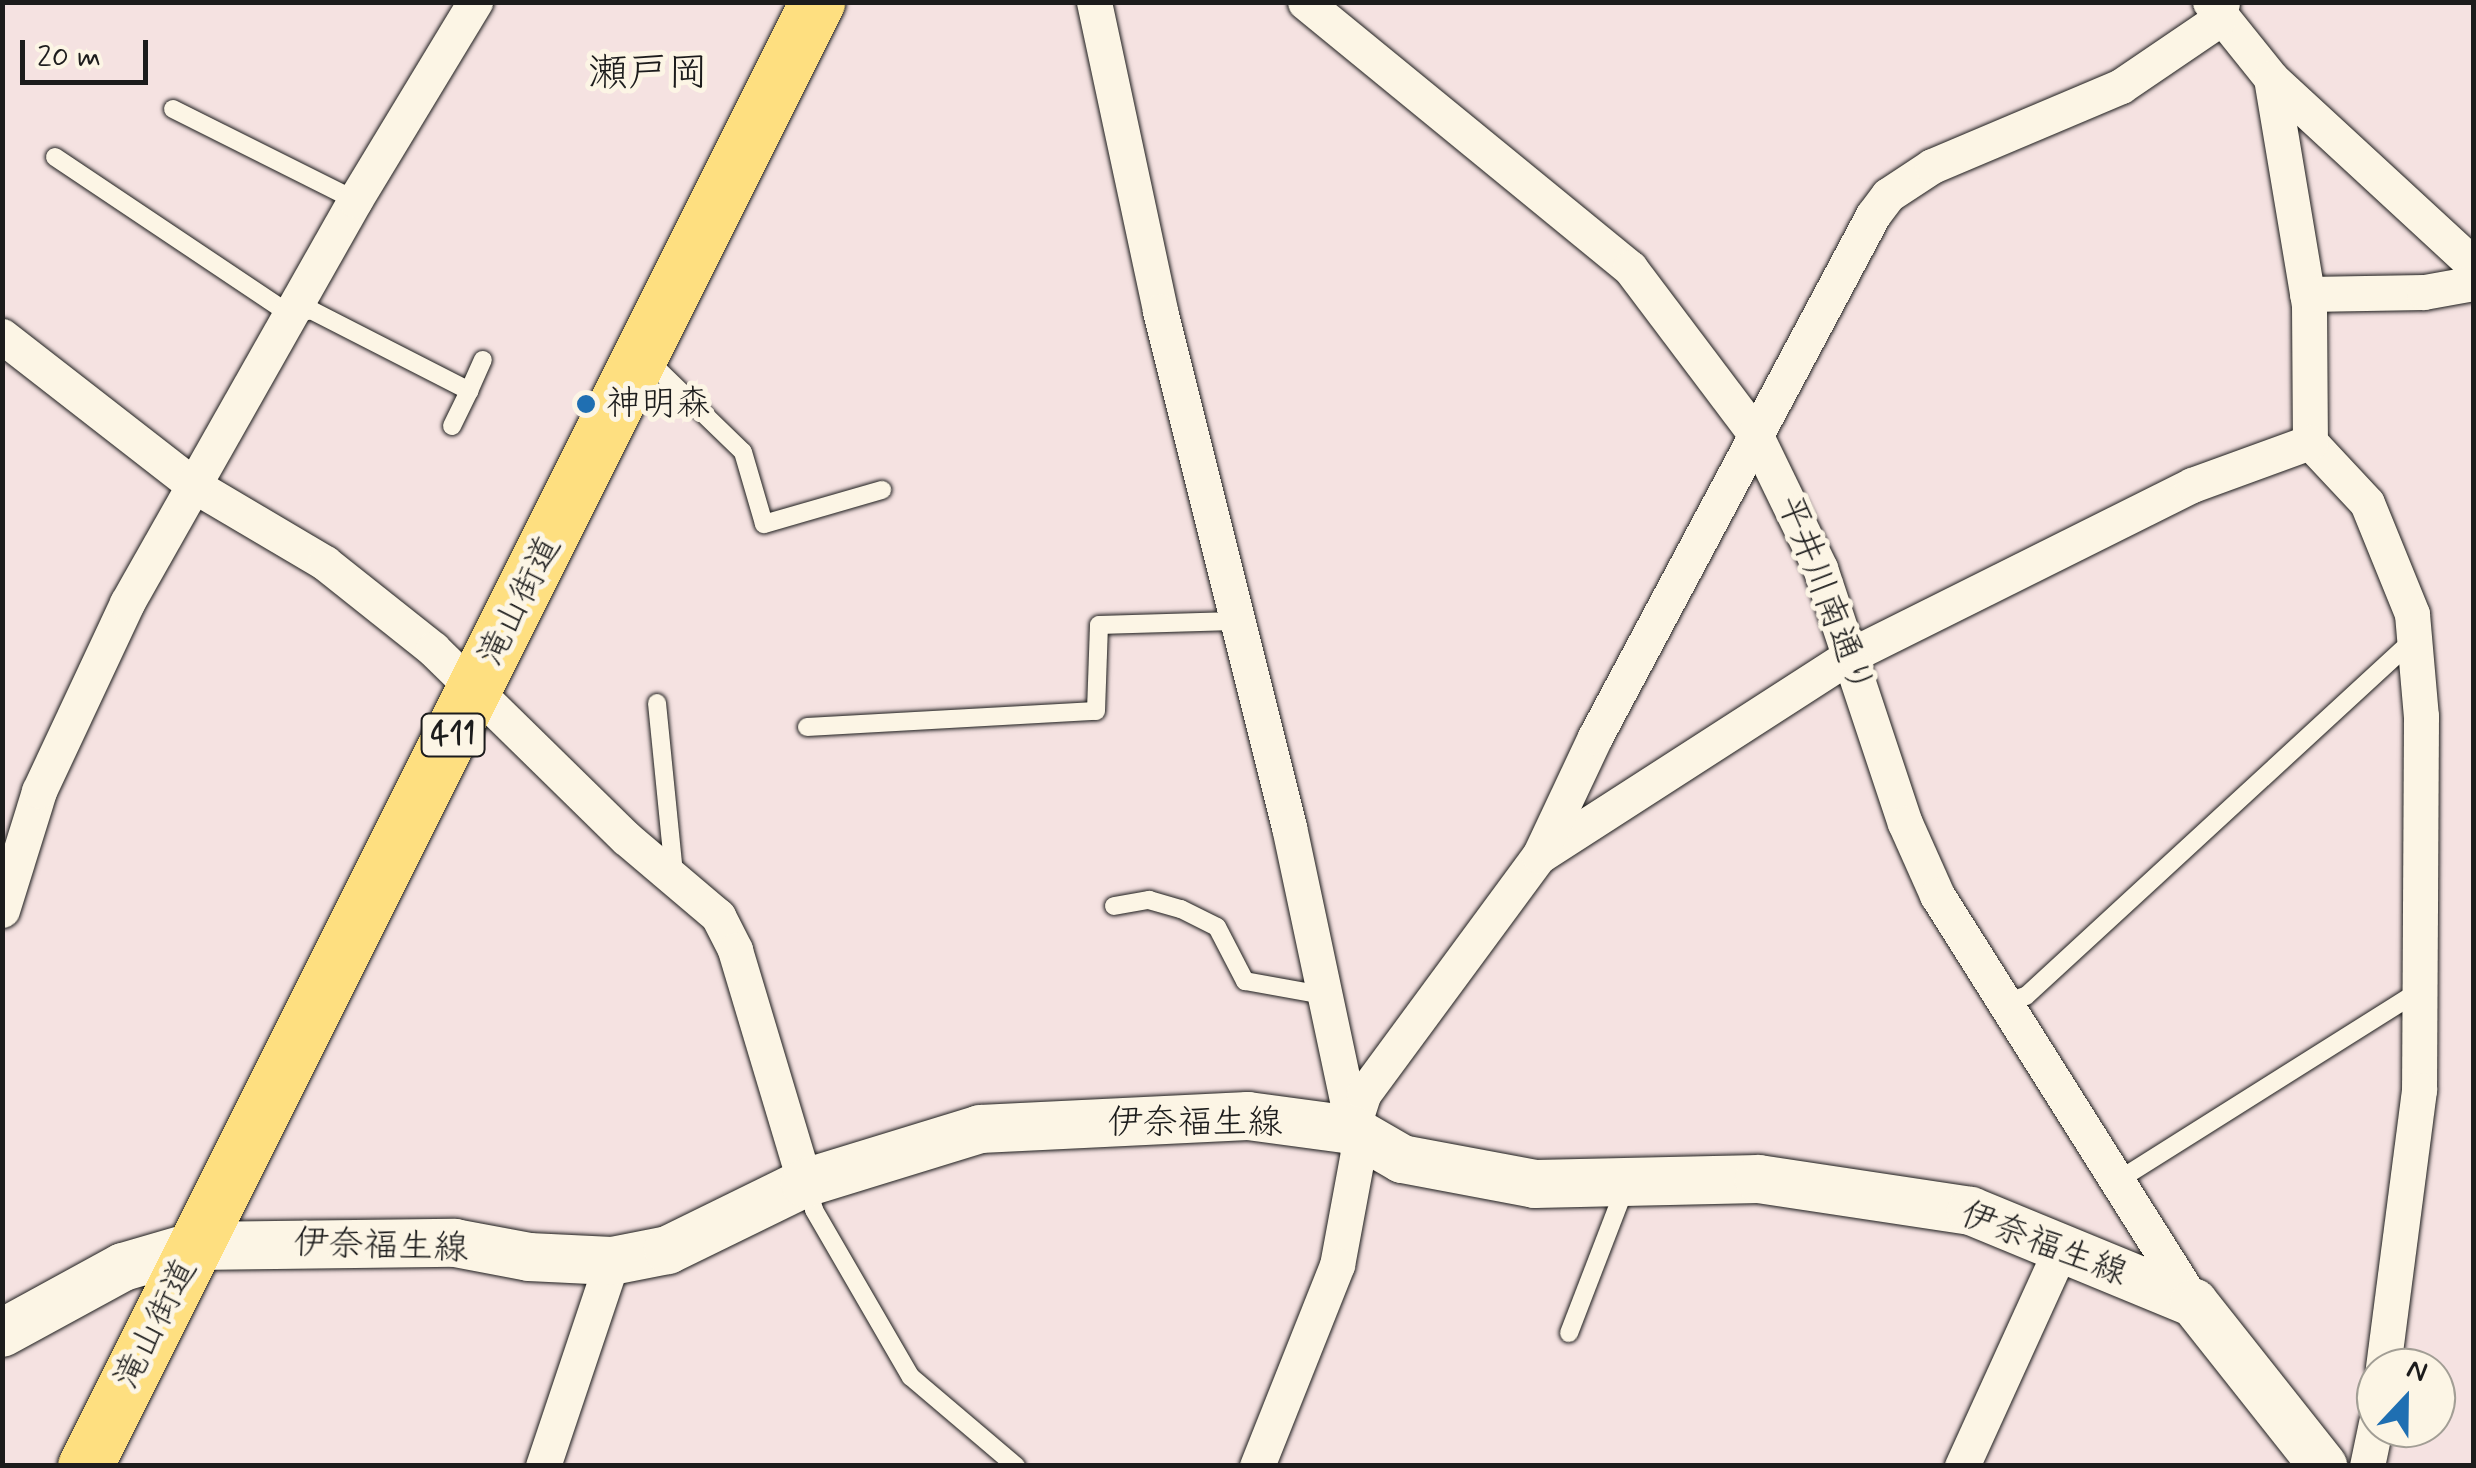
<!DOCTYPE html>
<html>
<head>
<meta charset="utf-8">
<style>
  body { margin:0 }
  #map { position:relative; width:2476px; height:1468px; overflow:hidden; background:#f5e2e1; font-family:Mynerve,"Klee One",sans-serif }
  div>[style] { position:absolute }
  .roads { filter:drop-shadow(0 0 2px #1c1c1c) drop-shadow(0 0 2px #1c1c1c) }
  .service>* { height:18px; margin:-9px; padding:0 9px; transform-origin:9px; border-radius:9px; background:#fcf5e5 }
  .minor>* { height:35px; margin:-17.5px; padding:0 17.5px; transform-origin:17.5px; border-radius:17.5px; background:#fcf5e5 }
  .secondary>* { height:48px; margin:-24px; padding:0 24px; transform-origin:24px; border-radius:24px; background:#fcf5e5 }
  .trunk>* { height:55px; margin:-27.5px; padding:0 27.5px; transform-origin:27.5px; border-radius:27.5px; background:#fedf80 }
  .dots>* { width:28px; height:28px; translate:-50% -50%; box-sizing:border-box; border:5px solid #fcf5e5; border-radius:50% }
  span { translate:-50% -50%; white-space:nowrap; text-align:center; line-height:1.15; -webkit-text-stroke:10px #fcf5e5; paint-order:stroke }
  .shield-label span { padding:2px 8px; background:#fcf5e5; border:2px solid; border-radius:8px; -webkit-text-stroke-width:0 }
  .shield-label { font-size:32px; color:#1c1c1c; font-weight:700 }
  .poi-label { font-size:35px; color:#1c1c1c }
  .left { translate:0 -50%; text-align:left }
  .street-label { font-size:35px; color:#1c1c1c }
  .quarter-label { font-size:40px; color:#1c1c1c }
  .frame { position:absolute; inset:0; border:5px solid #1c1c1c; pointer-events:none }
  .north { position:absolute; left:2356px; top:1348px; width:100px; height:100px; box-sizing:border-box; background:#fcf5e5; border:2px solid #a29e95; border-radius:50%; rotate:22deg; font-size:28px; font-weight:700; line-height:40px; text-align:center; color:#1c1c1c }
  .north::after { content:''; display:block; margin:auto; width:35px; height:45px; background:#1f6fb2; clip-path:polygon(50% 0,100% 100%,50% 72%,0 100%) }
  .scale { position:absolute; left:20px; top:40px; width:128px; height:45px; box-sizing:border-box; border:5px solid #1c1c1c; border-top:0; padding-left:12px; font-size:30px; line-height:35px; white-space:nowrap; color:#1c1c1c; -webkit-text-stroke:8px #fcf5e5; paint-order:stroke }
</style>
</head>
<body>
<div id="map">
  <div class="roads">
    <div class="service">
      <i style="left:173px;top:109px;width:203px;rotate:26.6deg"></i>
      <i style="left:55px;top:157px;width:284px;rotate:33.8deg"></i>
      <i style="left:291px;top:315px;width:21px;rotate:-14deg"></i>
      <i style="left:311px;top:310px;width:178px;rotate:27.1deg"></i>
      <i style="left:469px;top:391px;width:34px;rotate:-66deg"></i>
      <i style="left:645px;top:357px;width:136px;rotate:44.1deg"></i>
      <i style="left:743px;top:452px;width:75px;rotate:73.7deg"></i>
      <i style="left:764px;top:524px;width:123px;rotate:-16.1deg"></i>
      <i style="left:452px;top:426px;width:39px;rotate:-64deg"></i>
      <i style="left:657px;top:703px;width:172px;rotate:84.3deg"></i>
      <i style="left:807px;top:727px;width:289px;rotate:-3.2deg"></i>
      <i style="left:1096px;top:711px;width:86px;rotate:-88deg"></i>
      <i style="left:1099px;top:625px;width:135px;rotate:-1.7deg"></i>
      <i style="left:1114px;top:906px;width:36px;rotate:-10deg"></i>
      <i style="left:1149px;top:900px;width:33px;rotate:16deg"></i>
      <i style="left:1181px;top:909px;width:40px;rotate:26.6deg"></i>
      <i style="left:1217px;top:927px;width:61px;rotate:62.6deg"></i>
      <i style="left:1245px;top:981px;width:79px;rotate:10.2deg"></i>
      <i style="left:2001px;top:1004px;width:26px;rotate:-18deg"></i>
      <i style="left:2026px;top:996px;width:527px;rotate:-42.62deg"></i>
      <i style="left:806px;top:1183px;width:28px;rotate:73deg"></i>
      <i style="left:814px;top:1210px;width:193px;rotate:59.9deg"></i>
      <i style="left:911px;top:1377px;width:138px;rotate:40.3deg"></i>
      <i style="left:2114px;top:1183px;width:363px;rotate:-32.2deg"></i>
      <i style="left:1569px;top:1333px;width:159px;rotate:-68.9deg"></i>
    </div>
    <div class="minor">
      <i style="left:1094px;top:2px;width:316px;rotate:77.9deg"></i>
      <i style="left:1160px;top:311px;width:532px;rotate:75.96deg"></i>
      <i style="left:1289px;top:827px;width:332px;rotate:78deg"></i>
      <i style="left:1358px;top:1152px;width:115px;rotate:100.5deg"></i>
      <i style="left:1337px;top:1265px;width:216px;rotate:111.7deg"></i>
      <i style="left:1305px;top:2px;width:420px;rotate:39.3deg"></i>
      <i style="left:1630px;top:268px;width:208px;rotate:53deg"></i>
      <i style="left:1755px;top:434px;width:149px;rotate:64.1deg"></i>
      <i style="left:1820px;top:568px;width:269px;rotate:71.6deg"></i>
      <i style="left:1905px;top:823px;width:79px;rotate:66deg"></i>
      <i style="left:1937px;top:895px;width:482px;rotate:57.8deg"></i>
      <i style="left:2210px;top:2px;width:97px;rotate:51.2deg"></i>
      <i style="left:2271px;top:78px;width:276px;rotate:42.7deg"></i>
      <i style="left:2271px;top:78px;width:230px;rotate:80.5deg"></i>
      <i style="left:2309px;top:305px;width:137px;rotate:89.6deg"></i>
      <i style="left:2310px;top:442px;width:83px;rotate:46.9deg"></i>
      <i style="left:2367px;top:503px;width:120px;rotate:67.9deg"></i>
      <i style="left:2412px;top:614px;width:102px;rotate:85deg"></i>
      <i style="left:2421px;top:716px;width:374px;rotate:90.3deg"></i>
      <i style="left:2419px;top:1090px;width:280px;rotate:97.4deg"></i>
      <i style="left:2307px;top:294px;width:117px;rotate:-1deg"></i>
      <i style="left:2424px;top:292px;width:51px;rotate:-10.2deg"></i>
      <i style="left:2px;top:336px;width:244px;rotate:37.9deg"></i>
      <i style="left:195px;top:486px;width:151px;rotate:30.6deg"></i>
      <i style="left:325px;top:563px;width:138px;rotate:38.5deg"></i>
      <i style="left:433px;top:649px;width:270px;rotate:44.4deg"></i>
      <i style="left:626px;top:838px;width:121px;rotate:40.3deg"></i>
      <i style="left:718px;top:916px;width:38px;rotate:63deg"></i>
      <i style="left:735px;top:950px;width:243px;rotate:73.3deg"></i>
      <i style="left:1539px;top:856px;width:373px;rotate:-32.8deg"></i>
      <i style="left:1853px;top:654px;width:379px;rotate:-26.5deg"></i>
      <i style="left:2192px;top:485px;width:126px;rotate:-20deg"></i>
      <i style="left:2px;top:910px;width:125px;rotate:-72.7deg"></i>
      <i style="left:39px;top:791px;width:208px;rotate:-64.9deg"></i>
      <i style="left:127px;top:603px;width:463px;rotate:-60.5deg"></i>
      <i style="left:355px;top:200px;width:232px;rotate:-58.8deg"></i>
      <i style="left:1352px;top:1129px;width:38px;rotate:-72deg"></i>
      <i style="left:1364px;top:1093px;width:295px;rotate:-53.6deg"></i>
      <i style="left:1539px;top:856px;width:132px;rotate:-64.8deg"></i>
      <i style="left:1595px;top:737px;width:591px;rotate:-61.96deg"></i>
      <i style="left:1873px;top:215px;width:25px;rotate:-53deg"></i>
      <i style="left:1888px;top:195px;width:53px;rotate:-33.4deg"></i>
      <i style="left:1932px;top:166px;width:205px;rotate:-22.9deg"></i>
      <i style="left:2121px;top:86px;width:117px;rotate:-34.2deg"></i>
      <i style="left:2218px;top:20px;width:18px;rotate:-77deg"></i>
      <i style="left:543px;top:1466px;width:216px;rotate:-71.4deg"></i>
      <i style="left:1962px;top:1466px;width:241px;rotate:-65.5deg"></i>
      <i style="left:2367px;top:1466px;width:44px;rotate:-78.2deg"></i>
    </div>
    <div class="secondary">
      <i style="left:2px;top:1333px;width:138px;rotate:-28.6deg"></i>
      <i style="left:123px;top:1267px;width:75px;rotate:-16.3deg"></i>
      <i style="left:195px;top:1246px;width:260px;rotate:-0.7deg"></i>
      <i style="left:455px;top:1243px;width:75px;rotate:10.7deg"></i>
      <i style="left:529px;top:1257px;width:83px;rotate:2.8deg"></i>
      <i style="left:612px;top:1261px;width:57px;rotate:-11.1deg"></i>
      <i style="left:668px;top:1250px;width:153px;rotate:-26.1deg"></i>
      <i style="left:805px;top:1183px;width:183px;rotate:-17.1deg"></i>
      <i style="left:980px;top:1129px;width:268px;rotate:-2.8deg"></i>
      <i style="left:1248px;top:1116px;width:105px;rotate:7.7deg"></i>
      <i style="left:1352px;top:1130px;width:58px;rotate:30.1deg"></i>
      <i style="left:1402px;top:1159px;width:135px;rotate:10.6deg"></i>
      <i style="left:1535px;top:1184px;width:224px;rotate:-1.3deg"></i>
      <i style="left:1759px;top:1179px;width:214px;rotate:8.6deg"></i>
      <i style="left:1971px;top:1211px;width:241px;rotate:22.4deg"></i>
      <i style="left:2194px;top:1303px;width:208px;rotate:51.6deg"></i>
    </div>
    <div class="trunk">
      <i style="left:85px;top:1466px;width:1637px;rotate:-63.43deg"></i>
    </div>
  </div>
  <div class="dots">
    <i style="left:586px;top:404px;background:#1f6fb2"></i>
  </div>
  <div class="shield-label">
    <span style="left:453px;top:735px">411</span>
  </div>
  <div class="poi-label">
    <span class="left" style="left:606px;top:404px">神明森</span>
  </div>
  <div class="street-label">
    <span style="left:1825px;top:595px;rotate:69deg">平井川南通り</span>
    <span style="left:520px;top:601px;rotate:-63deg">滝山街道</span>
    <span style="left:1195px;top:1123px">伊奈福生線</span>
    <span style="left:2044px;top:1244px;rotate:21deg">伊奈福生線</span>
    <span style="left:381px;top:1246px;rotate:2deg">伊奈福生線</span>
    <span style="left:156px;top:1324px;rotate:-63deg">滝山街道</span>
  </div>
  <div class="quarter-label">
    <span style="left:648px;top:74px">瀬戸岡</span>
  </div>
  <div class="frame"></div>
  <div class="north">N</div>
  <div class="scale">20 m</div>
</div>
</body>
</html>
